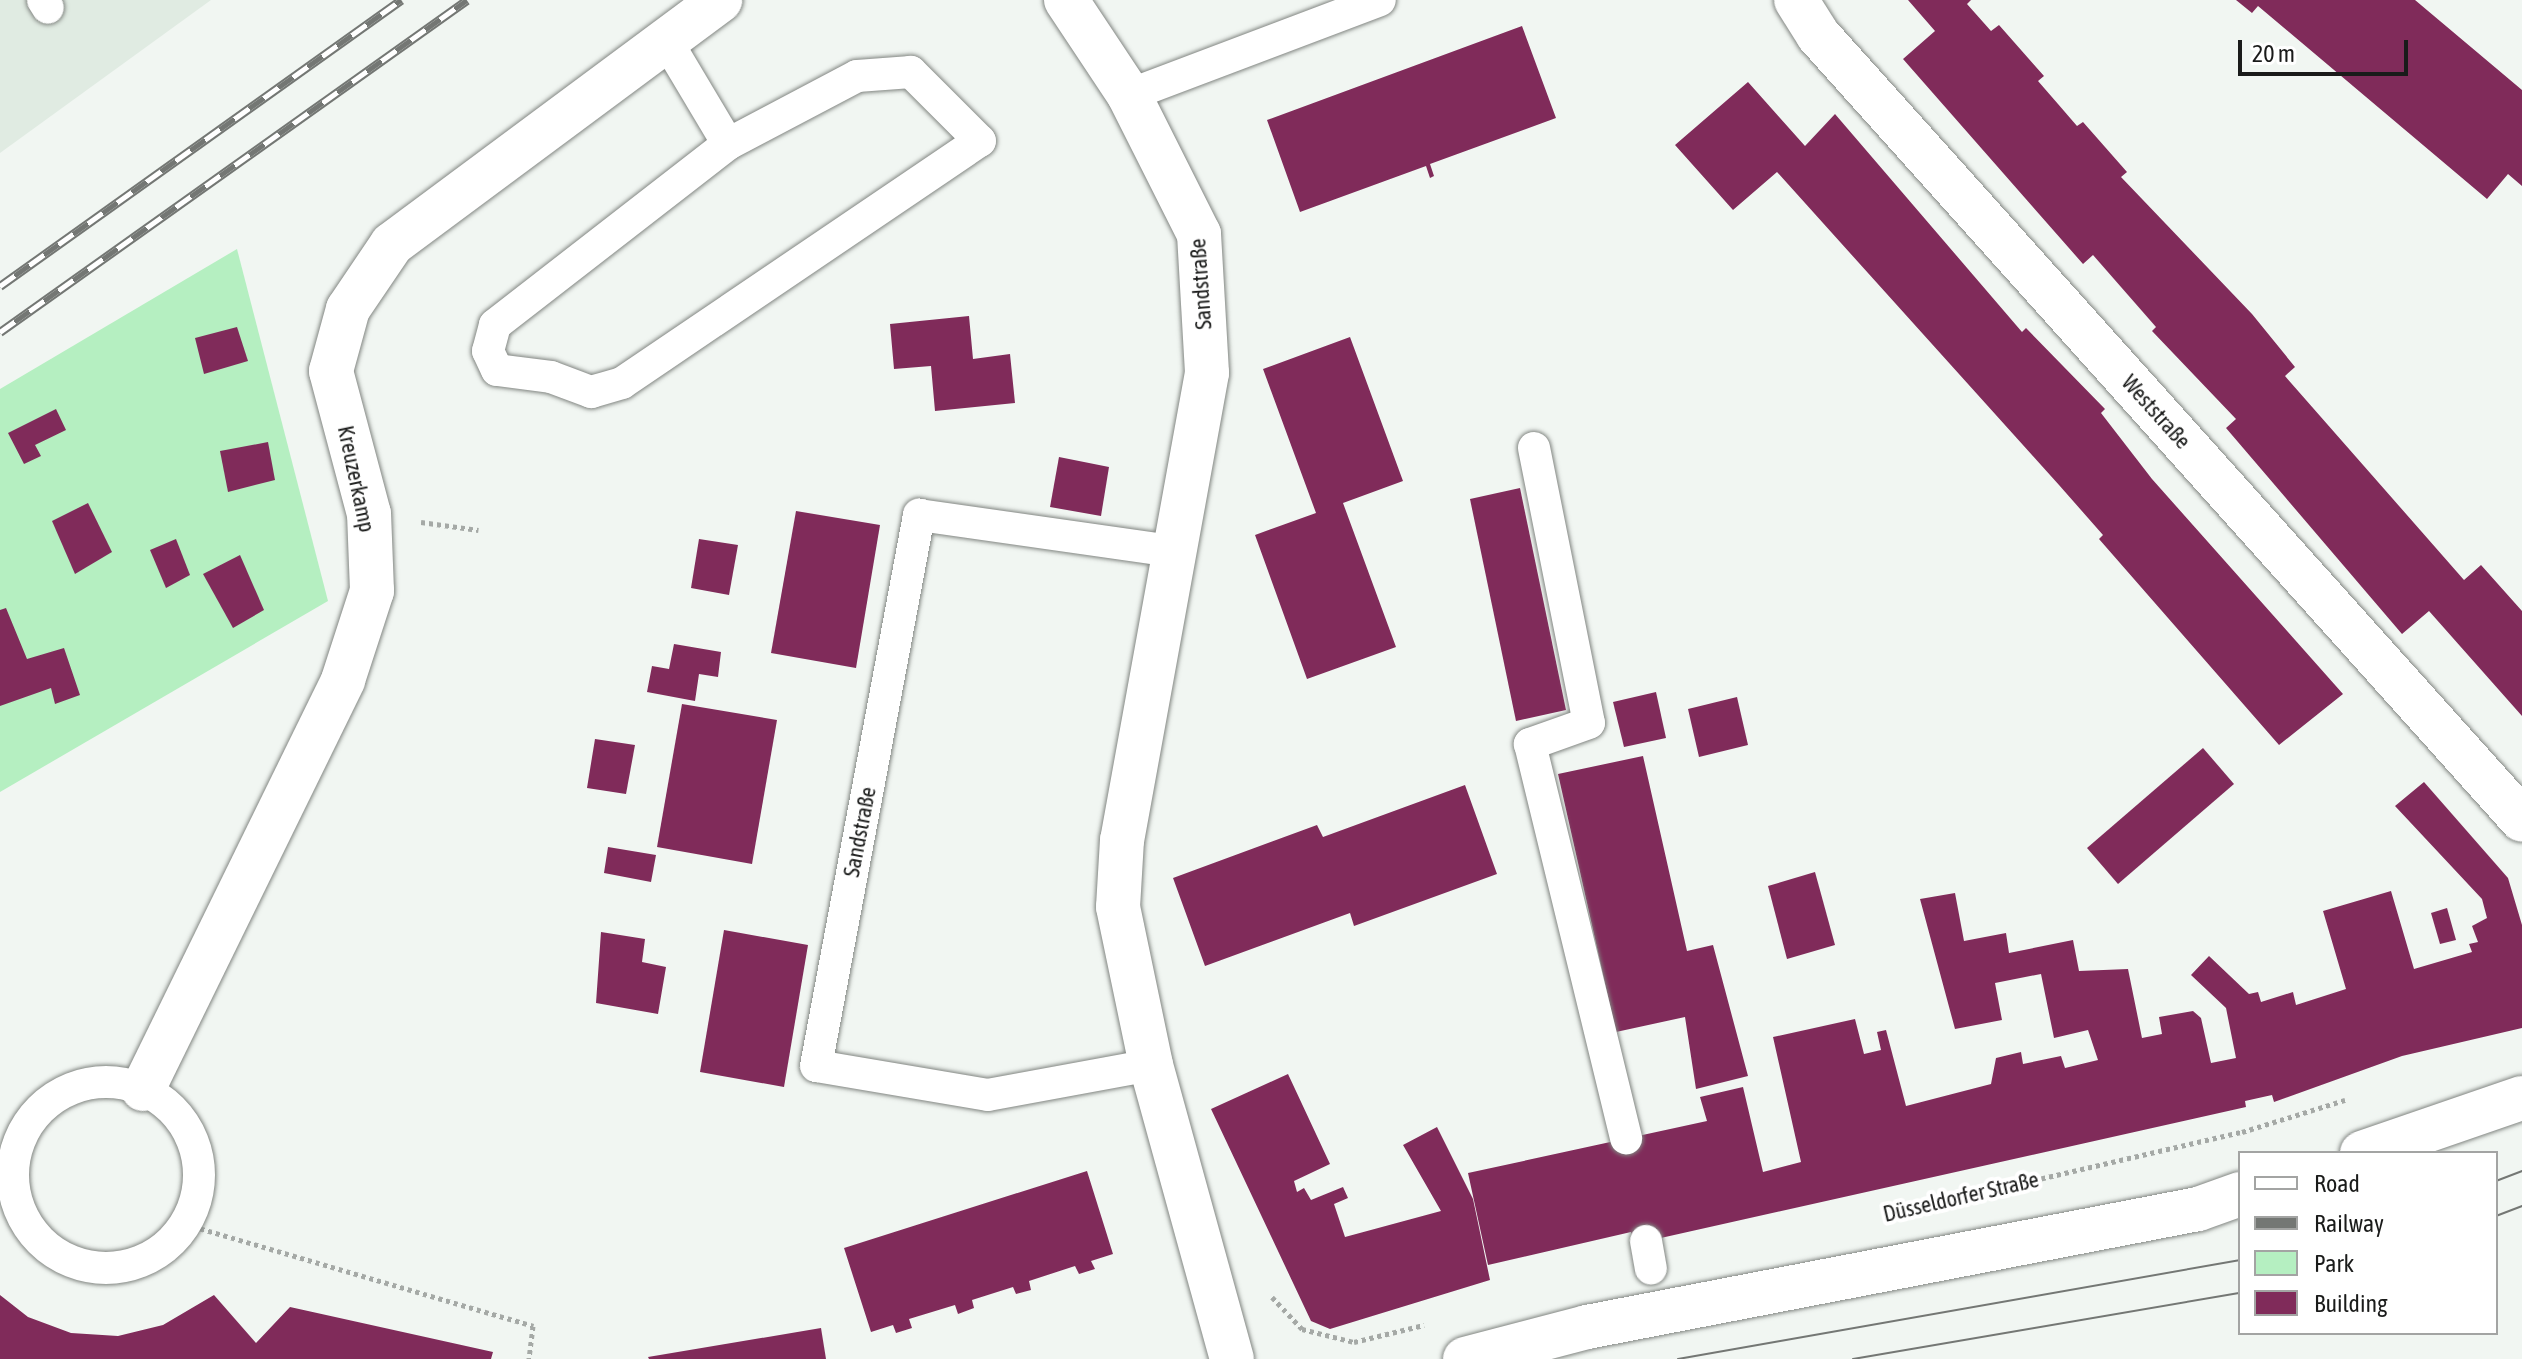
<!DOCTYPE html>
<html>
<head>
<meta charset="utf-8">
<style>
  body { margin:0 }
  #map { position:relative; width:2522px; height:1359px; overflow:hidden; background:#f1f6f2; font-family:"Asap Condensed",sans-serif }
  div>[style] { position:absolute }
  .built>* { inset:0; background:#e0ebe2 }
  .green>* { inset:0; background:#b5efc1 }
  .building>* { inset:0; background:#802b5a }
  .path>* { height:5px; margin-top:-2.5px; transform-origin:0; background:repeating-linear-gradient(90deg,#a5a9a6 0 4px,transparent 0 8px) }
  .roads { filter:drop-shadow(0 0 2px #828682) drop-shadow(0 0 2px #828682) }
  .service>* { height:32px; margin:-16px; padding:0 16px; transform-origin:16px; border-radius:16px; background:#fff }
  .service>.ring { margin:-16px; padding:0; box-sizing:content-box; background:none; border:32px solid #fff; border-radius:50% }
  .minor>* { height:44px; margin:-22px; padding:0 22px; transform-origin:22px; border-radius:22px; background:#fff }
  .tertiary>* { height:44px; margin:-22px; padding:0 22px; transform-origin:22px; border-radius:22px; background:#fff }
  .tram>* { height:2px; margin:-1px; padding:0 1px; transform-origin:1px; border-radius:1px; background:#747774 }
  .rail>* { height:9px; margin-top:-4.5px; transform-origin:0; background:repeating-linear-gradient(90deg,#fff 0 18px,#747774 0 36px); box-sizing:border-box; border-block:2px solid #747774 }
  span { translate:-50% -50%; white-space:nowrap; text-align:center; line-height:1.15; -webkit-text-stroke:8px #fff; paint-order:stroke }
  .street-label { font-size:22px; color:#1a1b1a }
  .legend { position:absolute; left:2238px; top:1151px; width:260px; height:184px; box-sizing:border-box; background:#fff; border:2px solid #a3a4a3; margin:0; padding:10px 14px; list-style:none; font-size:24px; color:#1a1b1a }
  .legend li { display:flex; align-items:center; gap:16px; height:40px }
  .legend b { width:40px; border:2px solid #a3a4a3 }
  .scale { position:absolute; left:2238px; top:40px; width:170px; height:36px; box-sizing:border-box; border:4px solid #1a1b1a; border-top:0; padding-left:10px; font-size:24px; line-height:28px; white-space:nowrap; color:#1a1b1a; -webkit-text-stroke:6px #fff; paint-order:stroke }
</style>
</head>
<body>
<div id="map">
  <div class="built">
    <i style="clip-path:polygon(0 0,211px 0,0 153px)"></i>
  </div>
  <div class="green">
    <i style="clip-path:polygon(237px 249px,328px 601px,0 792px,0 389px)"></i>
  </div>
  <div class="building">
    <i style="clip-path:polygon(1908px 0,1971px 0,1967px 4px,1991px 31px,1999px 25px,2044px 76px,2038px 81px,2058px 104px,2077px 126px,2083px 122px,2127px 172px,2121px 177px,2252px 314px,2295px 367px,2285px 376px,2464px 580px,2481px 565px,2522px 611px,2522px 716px,2429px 611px,2402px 634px,2226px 428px,2236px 419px,2152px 331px,2156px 327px,2093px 255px,2083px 264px,1903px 59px,1935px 31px)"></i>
    <i style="clip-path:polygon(2236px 0,2415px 0,2522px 90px,2522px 186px,2508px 174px,2487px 199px,2258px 6px,2252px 13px)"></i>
    <i style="clip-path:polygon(1522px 26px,1556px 118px,1430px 164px,1434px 176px,1430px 178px,1426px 166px,1300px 212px,1267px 120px)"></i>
    <i style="clip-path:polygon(1748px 82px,1805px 146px,1835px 114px,2022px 332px,2026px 328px,2105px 409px,2101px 413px,2152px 479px,2343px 694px,2279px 745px,2099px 539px,2103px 535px,2059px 485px,1777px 172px,1733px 210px,1675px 145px)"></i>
    <i style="clip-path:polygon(969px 316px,973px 359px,1010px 354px,1015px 403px,935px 411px,931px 366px,894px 369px,890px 324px)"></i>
    <i style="clip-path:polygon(237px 327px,248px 361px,204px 374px,195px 338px)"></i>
    <i style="clip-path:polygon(1350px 337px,1403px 481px,1343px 503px,1396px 647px,1307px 679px,1255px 535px,1316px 513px,1263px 369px)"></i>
    <i style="clip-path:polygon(56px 409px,66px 430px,35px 445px,41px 456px,24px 464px,8px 433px)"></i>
    <i style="clip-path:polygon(268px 442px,275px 480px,228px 492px,220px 451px)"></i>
    <i style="clip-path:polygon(1059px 457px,1109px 467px,1101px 516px,1050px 507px)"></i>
    <i style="clip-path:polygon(1520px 488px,1566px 710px,1516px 721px,1470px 499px)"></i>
    <i style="clip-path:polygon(88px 503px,112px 552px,75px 574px,52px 521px)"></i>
    <i style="clip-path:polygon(796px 511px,880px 525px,856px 668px,771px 653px)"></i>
    <i style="clip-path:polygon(176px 539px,190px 575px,166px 588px,150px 550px)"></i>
    <i style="clip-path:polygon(699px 539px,738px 545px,729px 595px,691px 588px)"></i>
    <i style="clip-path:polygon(240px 555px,264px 610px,233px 628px,203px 574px)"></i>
    <i style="clip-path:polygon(6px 608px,27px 659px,64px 648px,80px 695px,55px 704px,51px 688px,0 706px,0 610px)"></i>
    <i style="clip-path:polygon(674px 644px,721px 652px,718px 677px,699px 674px,695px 701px,647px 692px,652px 666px,669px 669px)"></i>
    <i style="clip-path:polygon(1656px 692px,1666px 738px,1624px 747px,1613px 702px)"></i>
    <i style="clip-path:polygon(1737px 697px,1748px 745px,1699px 757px,1688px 709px)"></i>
    <i style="clip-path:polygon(682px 704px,777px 720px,752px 864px,657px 847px)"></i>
    <i style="clip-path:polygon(595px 739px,635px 745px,626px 794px,587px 788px)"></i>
    <i style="clip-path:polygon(2203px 748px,2234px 784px,2118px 884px,2087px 848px)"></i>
    <i style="clip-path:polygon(1643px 756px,1687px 951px,1713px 945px,1748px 1076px,1696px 1089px,1685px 1017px,1616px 1032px,1558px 774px)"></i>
    <i style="clip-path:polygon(2424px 782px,2508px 878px,2522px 925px,2522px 1028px,2402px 1056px,2274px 1102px,2272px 1095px,2245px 1101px,2246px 1107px,1634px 1244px,1631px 1232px,1488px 1265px,1468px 1173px,1707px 1121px,1700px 1097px,1743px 1087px,1763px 1172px,1801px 1162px,1773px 1037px,1855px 1019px,1864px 1054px,1881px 1050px,1877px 1032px,1886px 1030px,1906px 1106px,1991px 1084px,1996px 1058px,2021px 1052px,2023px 1064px,2061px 1056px,2065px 1068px,2098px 1060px,2088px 1030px,2054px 1038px,2041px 974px,1995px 983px,2002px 1020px,1955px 1029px,1920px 899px,1955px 893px,1964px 941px,2006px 933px,2009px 953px,2073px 940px,2079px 971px,2128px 969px,2142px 1038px,2162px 1034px,2159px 1017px,2193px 1011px,2201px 1018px,2211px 1063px,2236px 1058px,2226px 1008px,2191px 975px,2209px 956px,2249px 994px,2258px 992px,2261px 1002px,2293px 992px,2296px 1005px,2346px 989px,2323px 911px,2391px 891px,2414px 969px,2472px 952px,2469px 944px,2478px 942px,2472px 926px,2487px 918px,2482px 899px,2395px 806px)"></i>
    <i style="clip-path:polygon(1465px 785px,1497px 874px,1354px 926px,1350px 913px,1205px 966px,1173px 878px,1317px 825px,1323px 837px)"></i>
    <i style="clip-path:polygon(608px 847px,656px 855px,651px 882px,604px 873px)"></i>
    <i style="clip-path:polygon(1815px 872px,1835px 945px,1787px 959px,1768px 886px)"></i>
    <i style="clip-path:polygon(2447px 908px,2456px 940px,2440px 944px,2431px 913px)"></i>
    <i style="clip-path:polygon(724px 930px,808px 945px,784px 1087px,700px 1072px)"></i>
    <i style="clip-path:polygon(601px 932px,645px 939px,642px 962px,666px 967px,658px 1014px,596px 1003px)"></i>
    <i style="clip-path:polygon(1288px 1074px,1330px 1164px,1294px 1181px,1297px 1192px,1304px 1188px,1311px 1200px,1343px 1187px,1348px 1198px,1334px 1204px,1345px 1237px,1441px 1211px,1403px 1145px,1437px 1127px,1473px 1199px,1490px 1280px,1330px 1329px,1311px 1321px,1211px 1109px)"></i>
    <i style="clip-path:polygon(1087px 1171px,1113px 1254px,1091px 1261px,1095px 1269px,1079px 1274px,1075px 1266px,1029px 1281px,1031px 1290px,1016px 1294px,1013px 1287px,972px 1300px,974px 1308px,958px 1314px,955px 1305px,909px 1319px,912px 1328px,896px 1333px,893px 1325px,871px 1332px,844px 1248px)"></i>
    <i style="clip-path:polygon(0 1295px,28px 1317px,71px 1333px,118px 1336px,163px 1325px,214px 1295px,256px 1343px,290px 1307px,493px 1352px,491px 1359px,0 1359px)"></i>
    <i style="clip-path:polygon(821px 1328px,826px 1359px,649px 1359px,648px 1357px)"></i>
  </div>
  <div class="path">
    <i style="left:421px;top:522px;width:58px;rotate:8deg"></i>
    <i style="left:1940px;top:1202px;width:310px;rotate:-13.1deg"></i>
    <i style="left:2242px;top:1132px;width:108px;rotate:-17.3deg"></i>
    <i style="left:185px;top:1224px;width:363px;rotate:16.3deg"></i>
    <i style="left:533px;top:1326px;width:33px;rotate:97deg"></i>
    <i style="left:1272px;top:1297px;width:44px;rotate:46.8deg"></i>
    <i style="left:1302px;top:1329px;width:54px;rotate:14deg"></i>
    <i style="left:1354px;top:1342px;width:72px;rotate:-13.7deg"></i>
  </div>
  <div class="roads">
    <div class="service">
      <i style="left:43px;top:0;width:9px;rotate:58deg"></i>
      <i style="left:666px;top:40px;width:121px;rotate:59.2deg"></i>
      <i style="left:728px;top:144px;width:295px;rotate:142.2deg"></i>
      <i style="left:495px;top:325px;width:27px;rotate:105deg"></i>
      <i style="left:488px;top:351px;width:21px;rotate:65deg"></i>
      <i style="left:497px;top:370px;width:54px;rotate:7.4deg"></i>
      <i style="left:551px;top:377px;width:43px;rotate:20.6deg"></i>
      <i style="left:591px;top:392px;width:32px;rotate:-16deg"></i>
      <i style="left:622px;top:383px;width:432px;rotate:-34.1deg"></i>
      <i style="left:980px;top:141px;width:98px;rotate:-135deg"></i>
      <i style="left:911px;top:72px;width:54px;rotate:175.8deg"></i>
      <i style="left:857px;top:76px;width:146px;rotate:152.2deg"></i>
      <i style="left:1129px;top:95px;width:268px;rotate:-20.7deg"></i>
      <i style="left:1534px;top:448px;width:280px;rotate:78.7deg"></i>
      <i style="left:1589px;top:723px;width:63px;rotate:160.4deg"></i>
      <i style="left:1530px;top:744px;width:406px;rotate:76.3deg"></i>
      <i style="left:1151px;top:1065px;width:166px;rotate:169.6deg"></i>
      <i style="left:988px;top:1095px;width:174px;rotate:-170.4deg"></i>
      <i style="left:816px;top:1066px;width:561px;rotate:-79.41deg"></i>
      <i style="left:919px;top:515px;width:257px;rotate:8.1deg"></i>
      <i class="ring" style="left:13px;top:1082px;width:154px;height:154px"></i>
      <i style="left:1646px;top:1241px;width:28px;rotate:80deg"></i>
    </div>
    <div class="minor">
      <i style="left:1066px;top:0;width:114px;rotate:56.4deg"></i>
      <i style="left:1129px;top:95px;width:156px;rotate:63.3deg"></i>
      <i style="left:1199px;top:234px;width:139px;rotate:86.7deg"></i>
      <i style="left:1207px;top:373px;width:475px;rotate:100.3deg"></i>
      <i style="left:1122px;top:840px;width:67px;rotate:93.4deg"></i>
      <i style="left:1118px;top:907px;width:161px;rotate:78.2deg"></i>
      <i style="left:1151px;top:1065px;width:305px;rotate:74.6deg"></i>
      <i style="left:1796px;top:0;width:41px;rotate:57.8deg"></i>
      <i style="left:1818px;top:35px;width:1054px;rotate:48.11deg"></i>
      <i style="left:143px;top:1089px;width:455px;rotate:-63.9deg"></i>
      <i style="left:343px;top:680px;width:94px;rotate:-72deg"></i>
      <i style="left:372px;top:591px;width:77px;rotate:-92.2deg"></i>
      <i style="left:369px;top:514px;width:148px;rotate:-104.9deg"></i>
      <i style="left:331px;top:371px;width:64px;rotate:-74.7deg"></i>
      <i style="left:348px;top:309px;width:78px;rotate:-55.9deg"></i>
      <i style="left:392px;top:244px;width:409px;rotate:-36.6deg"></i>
    </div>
    <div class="tertiary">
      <i style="left:2362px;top:1153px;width:169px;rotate:-19deg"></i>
      <i style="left:1465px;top:1359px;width:126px;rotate:-14.7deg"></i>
      <i style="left:1587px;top:1327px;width:622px;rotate:-10.93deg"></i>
      <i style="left:2198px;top:1209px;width:45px;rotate:-19.7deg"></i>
    </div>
  </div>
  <div class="tram">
    <i style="left:2496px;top:1181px;width:28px;rotate:-21deg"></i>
    <i style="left:2496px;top:1216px;width:28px;rotate:-21deg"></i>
    <i style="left:1678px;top:1359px;width:571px;rotate:-9.99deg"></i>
    <i style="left:1853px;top:1359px;width:393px;rotate:-9.7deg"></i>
  </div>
  <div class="rail">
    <i style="left:0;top:286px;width:493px;rotate:-35.5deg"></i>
    <i style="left:0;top:332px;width:573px;rotate:-35.41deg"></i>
  </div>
  <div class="street-label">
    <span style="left:1201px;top:284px;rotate:-94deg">Sandstraße</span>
    <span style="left:2156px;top:412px;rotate:48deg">Weststraße</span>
    <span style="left:356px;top:479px;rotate:78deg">Kreuzerkamp</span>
    <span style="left:860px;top:832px;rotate:-79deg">Sandstraße</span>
    <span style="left:1961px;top:1197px;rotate:-13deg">Düsseldorfer Straße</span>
  </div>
  <ul class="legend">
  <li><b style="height:10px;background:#fff"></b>Road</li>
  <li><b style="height:10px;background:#747774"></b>Railway</li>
  <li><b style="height:22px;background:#b5efc1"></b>Park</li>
  <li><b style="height:22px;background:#802b5a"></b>Building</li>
  </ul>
  <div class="scale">20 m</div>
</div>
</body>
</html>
